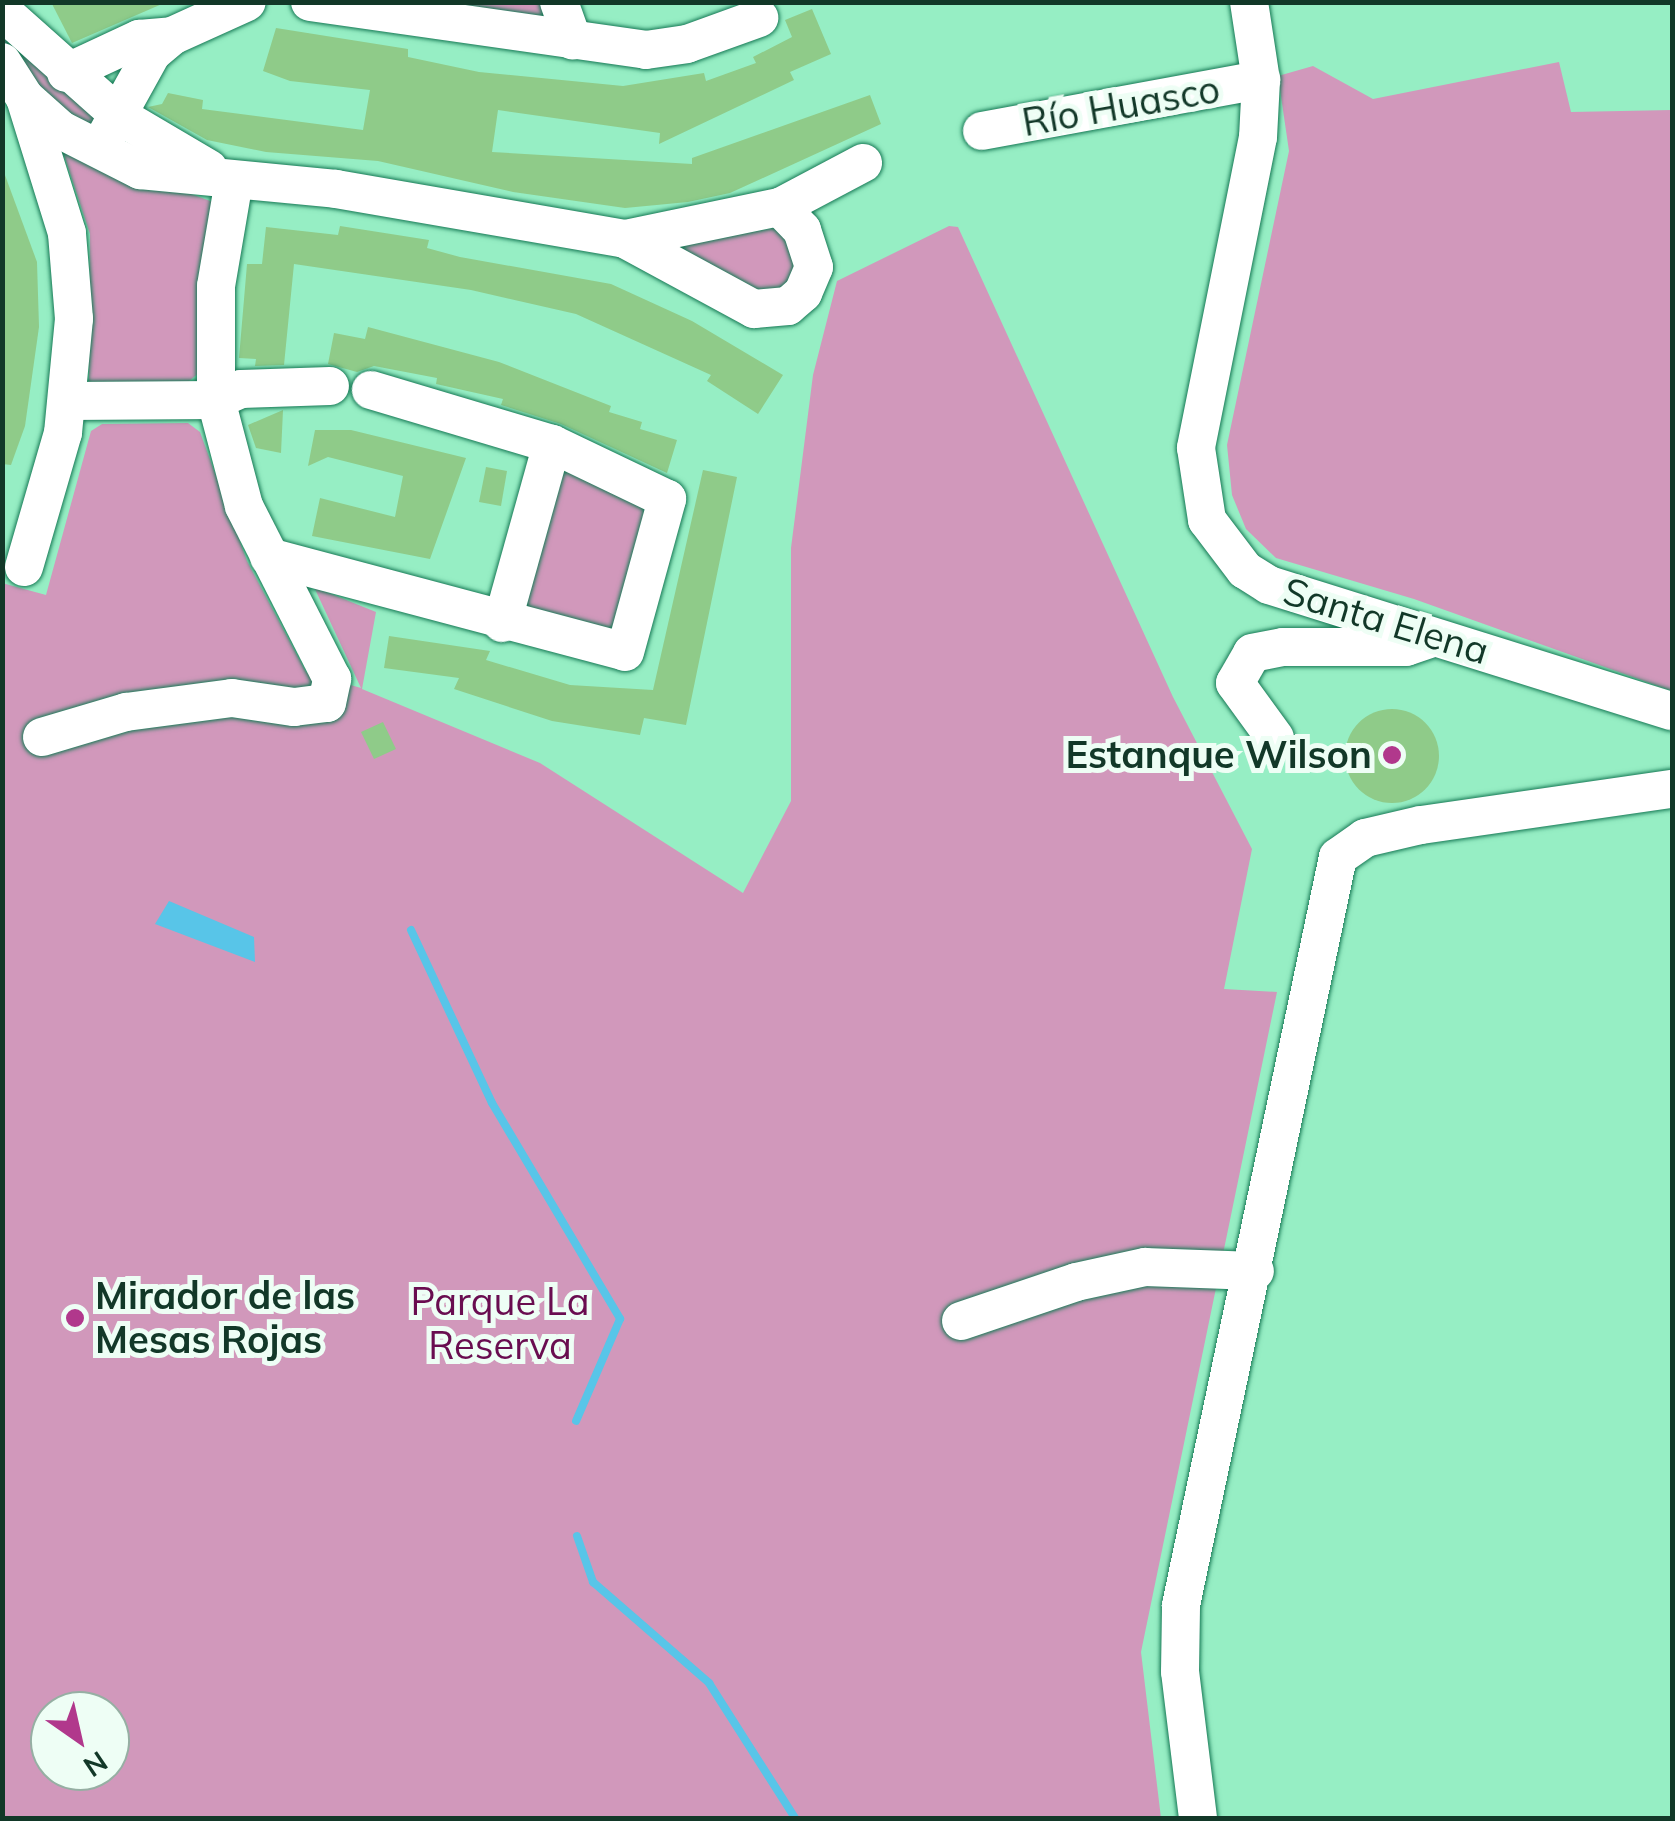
<!DOCTYPE html>
<html>
<head>
<meta charset="utf-8">
<style>
  body { margin:0 }
  #map { position:relative; width:1675px; height:1821px; overflow:hidden; background:#96eec4; font-family:Mulish,sans-serif }
  div>[style] { position:absolute }
  .green>* { inset:0; background:#d198bb }
  .water>* { inset:0; background:#58c5e8 }
  .stream>* { height:8px; margin:-4px; padding:0 4px; transform-origin:4px; border-radius:4px; background:#58c5e8 }
  .building>* { inset:0; background:#8fcb89 }
  .round { border-radius:50% }
  .roads { filter:drop-shadow(0 0 2px #167955) drop-shadow(0 0 2px #167955) }
  .minor>* { height:38px; margin:-19px; padding:0 19px; transform-origin:19px; border-radius:19px; background:#fff }
  .dots>* { width:28px; height:28px; translate:-50% -50%; box-sizing:border-box; border:5px solid #eefef5; border-radius:50% }
  span { translate:-50% -50%; white-space:nowrap; text-align:center; line-height:1.15; -webkit-text-stroke:10px #eefef5; paint-order:stroke }
  .street-label { font-size:38px; color:#123828 }
  .poi-label { font-size:38px; color:#123828; font-weight:700 }
  .right { translate:-100% -50%; text-align:right }
  .left { translate:0 -50%; text-align:left }
  .park-label { font-size:38px; color:#690d50 }
  .frame { position:absolute; inset:0; border:5px solid #123828; pointer-events:none }
  .north { position:absolute; left:30px; top:1691px; width:100px; height:100px; box-sizing:border-box; background:#eefef5; border:2px solid #96afa3; border-radius:50%; rotate:146deg; font-size:28px; font-weight:700; line-height:40px; text-align:center; color:#123828 }
  .north::after { content:''; display:block; margin:auto; width:35px; height:45px; background:#b1388c; clip-path:polygon(50% 0,100% 100%,50% 72%,0 100%) }
</style>
</head>
<body>
<div id="map">
  <div class="green">
    <i style="clip-path:polygon(400px 3px,545px 3px,554px 24px)"></i>
    <i style="clip-path:polygon(2px 25px,102px 111px,88px 136px,3px 50px)"></i>
    <i style="clip-path:polygon(1559px 62px,1571px 112px,1672px 110px,1672px 691px,1414px 599px,1276px 558px,1246px 529px,1232px 495px,1227px 445px,1289px 151px,1278px 76px,1313px 66px,1373px 99px)"></i>
    <i style="clip-path:polygon(61px 146px,213px 202px,200px 372px,183px 386px,89px 383px,90px 234px)"></i>
    <i style="clip-path:polygon(evenodd,949px 226px,958px 227px,1173px 697px,1252px 849px,1224px 989px,1277px 992px,1141px 1652px,1161px 1818px,3px 1818px,2px 583px,46px 595px,91px 431px,102px 424px,188px 423px,200px 432px,247px 561px,306px 672px,361px 688px,314px 587px,376px 612px,362px 689px,540px 763px,743px 893px,791px 801px,791px 548px,813px 375px,837px 281px,949px 226px,50px 1711px,110px 1711px,110px 1771px,50px 1771px,50px 1711px)"></i>
    <i style="clip-path:polygon(774px 228px,795px 245px,801px 266px,789px 291px,759px 300px,659px 249px)"></i>
    <i style="clip-path:polygon(560px 468px,647px 498px,652px 520px,615px 638px,523px 614px)"></i>
  </div>
  <div class="water">
    <i style="clip-path:polygon(169px 901px,254px 937px,255px 962px,155px 924px)"></i>
  </div>
  <div class="stream">
    <i style="left:411px;top:930px;width:191px;rotate:64.9deg"></i>
    <i style="left:492px;top:1103px;width:251px;rotate:59.3deg"></i>
    <i style="left:620px;top:1319px;width:111px;rotate:113.3deg"></i>
    <i style="left:577px;top:1536px;width:49px;rotate:70.8deg"></i>
    <i style="left:593px;top:1582px;width:154px;rotate:41deg"></i>
    <i style="left:709px;top:1683px;width:160px;rotate:57.5deg"></i>
  </div>
  <div class="building">
    <i style="clip-path:polygon(51px 2px,162px 2px,162px 4px,72px 43px)"></i>
    <i style="clip-path:polygon(812px 9px,831px 54px,790px 72px,794px 80px,659px 144px,660px 133px,498px 110px,492px 152px,692px 164px,692px 158px,870px 95px,881px 124px,730px 193px,688px 202px,625px 208px,513px 192px,378px 161px,266px 152px,207px 140px,148px 107px,162px 104px,168px 93px,203px 100px,202px 109px,363px 130px,370px 90px,290px 81px,263px 71px,276px 28px,408px 49px,408px 57px,479px 72px,623px 86px,704px 73px,706px 81px,756px 63px,753px 57px,792px 37px,785px 20px)"></i>
    <i style="clip-path:polygon(2px 167px,37px 262px,39px 327px,25px 426px,11px 465px,2px 464px)"></i>
    <i style="clip-path:polygon(340px 226px,429px 240px,427px 248px,460px 257px,611px 284px,692px 321px,783px 375px,758px 414px,707px 381px,711px 375px,576px 314px,471px 290px,294px 264px,284px 365px,255px 366px,256px 359px,239px 358px,247px 264px,262px 264px,266px 227px,338px 235px)"></i>
    <i style="clip-path:polygon(368px 327px,499px 362px,611px 406px,609px 412px,642px 422px,640px 429px,677px 440px,667px 473px,561px 424px,501px 405px,503px 399px,436px 384px,437px 378px,374px 366px,357px 372px,328px 364px,334px 333px,365px 339px)"></i>
    <i style="clip-path:polygon(283px 410px,281px 453px,256px 448px,248px 425px)"></i>
    <i style="clip-path:polygon(315px 430px,351px 430px,466px 458px,430px 559px,312px 536px,320px 498px,395px 517px,403px 476px,328px 457px,308px 466px)"></i>
    <i style="clip-path:polygon(486px 467px,507px 471px,501px 506px,479px 502px)"></i>
    <i style="clip-path:polygon(703px 470px,737px 477px,686px 725px,644px 718px,640px 735px,552px 721px,454px 689px,459px 678px,384px 668px,389px 636px,490px 651px,486px 660px,570px 685px,653px 690px)"></i>
    <i class="round" style="left:1345px;top:709px;width:94px;height:94px"></i>
    <i style="clip-path:polygon(383px 722px,396px 749px,374px 759px,361px 732px)"></i>
  </div>
  <div class="roads">
    <div class="minor">
      <i style="left:310px;top:2px;width:339px;rotate:8.1deg"></i>
      <i style="left:646px;top:50px;width:41px;rotate:-8.3deg"></i>
      <i style="left:687px;top:44px;width:77px;rotate:-19.9deg"></i>
      <i style="left:559px;top:2px;width:41px;rotate:70.3deg"></i>
      <i style="left:1249px;top:2px;width:79px;rotate:81.3deg"></i>
      <i style="left:1261px;top:80px;width:57px;rotate:93deg"></i>
      <i style="left:1258px;top:137px;width:317px;rotate:101.3deg"></i>
      <i style="left:1196px;top:448px;width:73px;rotate:81.3deg"></i>
      <i style="left:1207px;top:520px;width:63px;rotate:52.8deg"></i>
      <i style="left:1245px;top:570px;width:28px;rotate:32deg"></i>
      <i style="left:1269px;top:585px;width:422px;rotate:17.4deg"></i>
      <i style="left:2px;top:11px;width:159px;rotate:41.7deg"></i>
      <i style="left:121px;top:117px;width:102px;rotate:30.6deg"></i>
      <i style="left:2px;top:62px;width:43px;rotate:57.4deg"></i>
      <i style="left:25px;top:98px;width:48px;rotate:41.6deg"></i>
      <i style="left:61px;top:130px;width:89px;rotate:26.9deg"></i>
      <i style="left:140px;top:170px;width:197px;rotate:5.5deg"></i>
      <i style="left:336px;top:189px;width:293px;rotate:9.8deg"></i>
      <i style="left:625px;top:239px;width:147px;rotate:28.5deg"></i>
      <i style="left:754px;top:309px;width:34px;rotate:-5deg"></i>
      <i style="left:788px;top:306px;width:20px;rotate:-41deg"></i>
      <i style="left:803px;top:293px;width:28px;rotate:-67deg"></i>
      <i style="left:814px;top:267px;width:39px;rotate:-108deg"></i>
      <i style="left:802px;top:230px;width:32px;rotate:-134deg"></i>
      <i style="left:66px;top:73px;width:81px;rotate:-25deg"></i>
      <i style="left:139px;top:39px;width:33px;rotate:-5deg"></i>
      <i style="left:982px;top:131px;width:284px;rotate:-10.4deg"></i>
      <i style="left:106px;top:136px;width:95px;rotate:-61deg"></i>
      <i style="left:152px;top:53px;width:26px;rotate:-40deg"></i>
      <i style="left:172px;top:36px;width:82px;rotate:-24.4deg"></i>
      <i style="left:625px;top:239px;width:158px;rotate:-11.7deg"></i>
      <i style="left:780px;top:207px;width:94px;rotate:-27.9deg"></i>
      <i style="left:69px;top:401px;width:147px;rotate:-0.4deg"></i>
      <i style="left:216px;top:400px;width:27px;rotate:-24deg"></i>
      <i style="left:241px;top:389px;width:89px;rotate:-1.9deg"></i>
      <i style="left:269px;top:557px;width:368px;rotate:14.9deg"></i>
      <i style="left:625px;top:652px;width:159px;rotate:-74.6deg"></i>
      <i style="left:667px;top:499px;width:127px;rotate:-154.4deg"></i>
      <i style="left:552px;top:444px;width:189px;rotate:-163.4deg"></i>
      <i style="left:24px;top:567px;width:140px;rotate:-73.8deg"></i>
      <i style="left:63px;top:433px;width:115px;rotate:-84.5deg"></i>
      <i style="left:74px;top:319px;width:86px;rotate:-94.7deg"></i>
      <i style="left:67px;top:233px;width:141px;rotate:-107.3deg"></i>
      <i style="left:502px;top:623px;width:186px;rotate:-74.4deg"></i>
      <i style="left:42px;top:737px;width:88px;rotate:-16.6deg"></i>
      <i style="left:126px;top:712px;width:107px;rotate:-7.5deg"></i>
      <i style="left:232px;top:698px;width:63px;rotate:8.3deg"></i>
      <i style="left:294px;top:707px;width:33px;rotate:-7deg"></i>
      <i style="left:327px;top:703px;width:25px;rotate:-78deg"></i>
      <i style="left:332px;top:679px;width:194px;rotate:-117deg"></i>
      <i style="left:244px;top:506px;width:110px;rotate:-104.8deg"></i>
      <i style="left:216px;top:400px;width:114px;rotate:-90deg"></i>
      <i style="left:216px;top:286px;width:107px;rotate:-80.3deg"></i>
      <i style="left:1275px;top:738px;width:68px;rotate:-126deg"></i>
      <i style="left:1235px;top:683px;width:34px;rotate:-60deg"></i>
      <i style="left:1252px;top:653px;width:32px;rotate:-11deg"></i>
      <i style="left:1283px;top:647px;width:123px"></i>
      <i style="left:1406px;top:647px;width:24px;rotate:-19deg"></i>
      <i style="left:961px;top:1321px;width:121px;rotate:-18.7deg"></i>
      <i style="left:1076px;top:1282px;width:71px;rotate:-12.3deg"></i>
      <i style="left:1145px;top:1267px;width:110px;rotate:2.1deg"></i>
      <i style="left:1198px;top:1818px;width:147px;rotate:-97deg"></i>
      <i style="left:1180px;top:1672px;width:67px;rotate:-89.1deg"></i>
      <i style="left:1181px;top:1605px;width:764px;rotate:-78.15deg"></i>
      <i style="left:1338px;top:857px;width:33px;rotate:-35deg"></i>
      <i style="left:1365px;top:838px;width:57px;rotate:-13.1deg"></i>
      <i style="left:1421px;top:825px;width:254px;rotate:-8.2deg"></i>
    </div>
  </div>
  <div class="dots">
    <i style="left:1392px;top:755px;background:#b1388c"></i>
    <i style="left:75px;top:1318px;background:#b1388c"></i>
  </div>
  <div class="street-label">
    <span style="left:1121px;top:106px;rotate:-10deg">Río Huasco</span>
    <span style="left:1386px;top:621px;rotate:17deg">Santa Elena</span>
  </div>
  <div class="poi-label">
    <span class="right" style="left:1372px;top:755px">Estanque Wilson</span>
    <span class="left" style="left:95px;top:1318px">Mirador de las<br>Mesas Rojas</span>
  </div>
  <div class="park-label">
    <span style="left:500px;top:1324px">Parque La<br>Reserva</span>
  </div>
  <div class="frame"></div>
  <div class="north">N</div>
</div>
</body>
</html>
